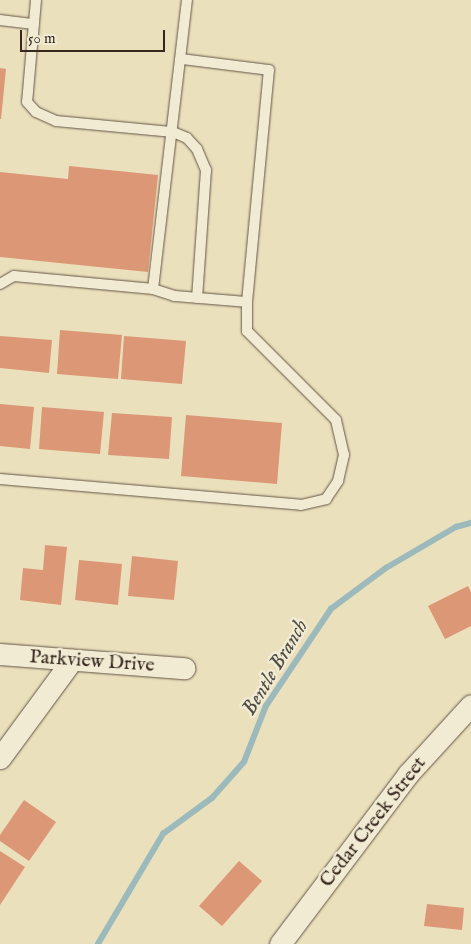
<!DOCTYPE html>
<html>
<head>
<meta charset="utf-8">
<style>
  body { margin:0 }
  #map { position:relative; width:471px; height:944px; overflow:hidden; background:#eae0bc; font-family:"IM FELL English",serif }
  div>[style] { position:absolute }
  .stream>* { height:5.5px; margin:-2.75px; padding:0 2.75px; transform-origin:2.75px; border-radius:2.75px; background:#9cbabb }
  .building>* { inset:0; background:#dc9777 }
  .roads { filter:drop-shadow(0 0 1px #645546) drop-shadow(0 0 1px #645546) }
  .service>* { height:10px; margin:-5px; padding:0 5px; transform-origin:5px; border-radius:5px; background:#f1ebd3 }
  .minor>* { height:21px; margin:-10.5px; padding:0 10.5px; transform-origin:10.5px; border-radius:10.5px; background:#f1ebd3 }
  span { translate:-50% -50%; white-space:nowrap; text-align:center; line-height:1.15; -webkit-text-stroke:5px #f1ebd3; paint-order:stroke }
  .street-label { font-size:20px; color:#37271f }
  .water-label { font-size:21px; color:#504c46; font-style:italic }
  .scale { position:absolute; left:20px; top:30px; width:145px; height:22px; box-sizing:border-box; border:2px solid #37271f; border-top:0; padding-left:6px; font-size:15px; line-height:18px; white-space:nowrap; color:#37271f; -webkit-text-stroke:4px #f1ebd3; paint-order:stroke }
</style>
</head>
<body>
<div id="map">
  <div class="stream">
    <i style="left:98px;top:944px;width:128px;rotate:-59.4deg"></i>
    <i style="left:163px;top:834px;width:61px;rotate:-36.3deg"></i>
    <i style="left:212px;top:798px;width:48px;rotate:-48.4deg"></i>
    <i style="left:244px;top:762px;width:60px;rotate:-68.6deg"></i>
    <i style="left:266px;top:706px;width:117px;rotate:-56.2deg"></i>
    <i style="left:331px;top:609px;width:69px;rotate:-36.7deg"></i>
    <i style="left:386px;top:568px;width:81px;rotate:-30.4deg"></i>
    <i style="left:456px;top:527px;width:16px;rotate:-15deg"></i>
  </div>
  <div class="building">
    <i style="clip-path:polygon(0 68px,6px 69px,1px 119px,0 119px)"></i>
    <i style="clip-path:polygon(69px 166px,158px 175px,148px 272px,0 257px,0 172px,68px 179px)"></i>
    <i style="clip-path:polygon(60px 330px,122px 335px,118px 379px,57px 374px)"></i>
    <i style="clip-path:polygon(0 336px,52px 340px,49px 373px,0 368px)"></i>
    <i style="clip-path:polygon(124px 336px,186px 341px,182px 384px,121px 379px)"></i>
    <i style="clip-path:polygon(0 404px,34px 407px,30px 449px,0 446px)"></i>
    <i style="clip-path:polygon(42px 407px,104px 412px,100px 454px,39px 449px)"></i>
    <i style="clip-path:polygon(112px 413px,172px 417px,169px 459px,108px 455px)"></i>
    <i style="clip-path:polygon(186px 415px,282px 423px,277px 484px,181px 476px)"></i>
    <i style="clip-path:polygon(45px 545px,67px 547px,61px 605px,20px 600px,23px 568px,43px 570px)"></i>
    <i style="clip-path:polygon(132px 556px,178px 561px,174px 600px,128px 596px)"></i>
    <i style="clip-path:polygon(79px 560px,122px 564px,118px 605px,75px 600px)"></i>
    <i style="clip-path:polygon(468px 586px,471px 592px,471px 626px,445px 639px,428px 606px)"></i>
    <i style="clip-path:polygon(24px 800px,56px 822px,29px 861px,0 841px,0 835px)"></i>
    <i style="clip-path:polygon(0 851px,25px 867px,0 905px)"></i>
    <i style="clip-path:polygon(239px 861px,262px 881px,222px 926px,199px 906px)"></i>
    <i style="clip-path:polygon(427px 904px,464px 908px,462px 930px,424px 926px)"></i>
  </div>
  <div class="roads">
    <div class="service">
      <i style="left:36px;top:0;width:102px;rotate:95deg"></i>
      <i style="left:27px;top:102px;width:13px;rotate:48deg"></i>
      <i style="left:36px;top:112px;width:22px;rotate:24deg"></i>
      <i style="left:56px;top:121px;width:118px;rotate:5.4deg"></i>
      <i style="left:173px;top:132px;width:15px;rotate:23deg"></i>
      <i style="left:187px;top:138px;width:15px;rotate:48deg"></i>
      <i style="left:197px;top:149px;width:23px;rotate:67deg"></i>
      <i style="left:206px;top:170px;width:128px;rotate:94deg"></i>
      <i style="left:0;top:20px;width:34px;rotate:7deg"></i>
      <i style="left:0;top:284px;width:16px;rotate:-30deg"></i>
      <i style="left:14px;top:276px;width:140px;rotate:5.3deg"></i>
      <i style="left:153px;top:289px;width:291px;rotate:-83.3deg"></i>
      <i style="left:153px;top:289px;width:22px;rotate:18deg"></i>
      <i style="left:174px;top:296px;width:73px;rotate:4.7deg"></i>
      <i style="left:247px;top:302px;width:233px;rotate:-84.6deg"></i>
      <i style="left:269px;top:70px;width:88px;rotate:-172.8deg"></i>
      <i style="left:0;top:479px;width:302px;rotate:4.9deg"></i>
      <i style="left:301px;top:505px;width:26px;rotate:-13deg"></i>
      <i style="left:326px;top:499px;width:22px;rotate:-56deg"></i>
      <i style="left:338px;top:481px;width:27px;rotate:-77deg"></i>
      <i style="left:344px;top:455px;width:36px;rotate:-103deg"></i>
      <i style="left:336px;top:420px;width:126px;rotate:-135deg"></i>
      <i style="left:247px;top:331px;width:29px;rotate:-90deg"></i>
    </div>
    <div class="minor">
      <i style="left:0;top:654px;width:185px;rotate:4.4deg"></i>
      <i style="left:0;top:758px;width:122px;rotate:-53.7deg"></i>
      <i style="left:280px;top:944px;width:213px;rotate:-53deg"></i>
      <i style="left:408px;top:774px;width:93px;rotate:-47.6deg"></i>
    </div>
  </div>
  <div class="street-label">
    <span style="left:92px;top:661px;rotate:4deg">Parkview Drive</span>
    <span style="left:373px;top:822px;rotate:-52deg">Cedar Creek Street</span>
  </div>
  <div class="water-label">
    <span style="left:276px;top:668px;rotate:-59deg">Bentle Branch</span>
  </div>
  <div class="scale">50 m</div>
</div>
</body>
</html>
